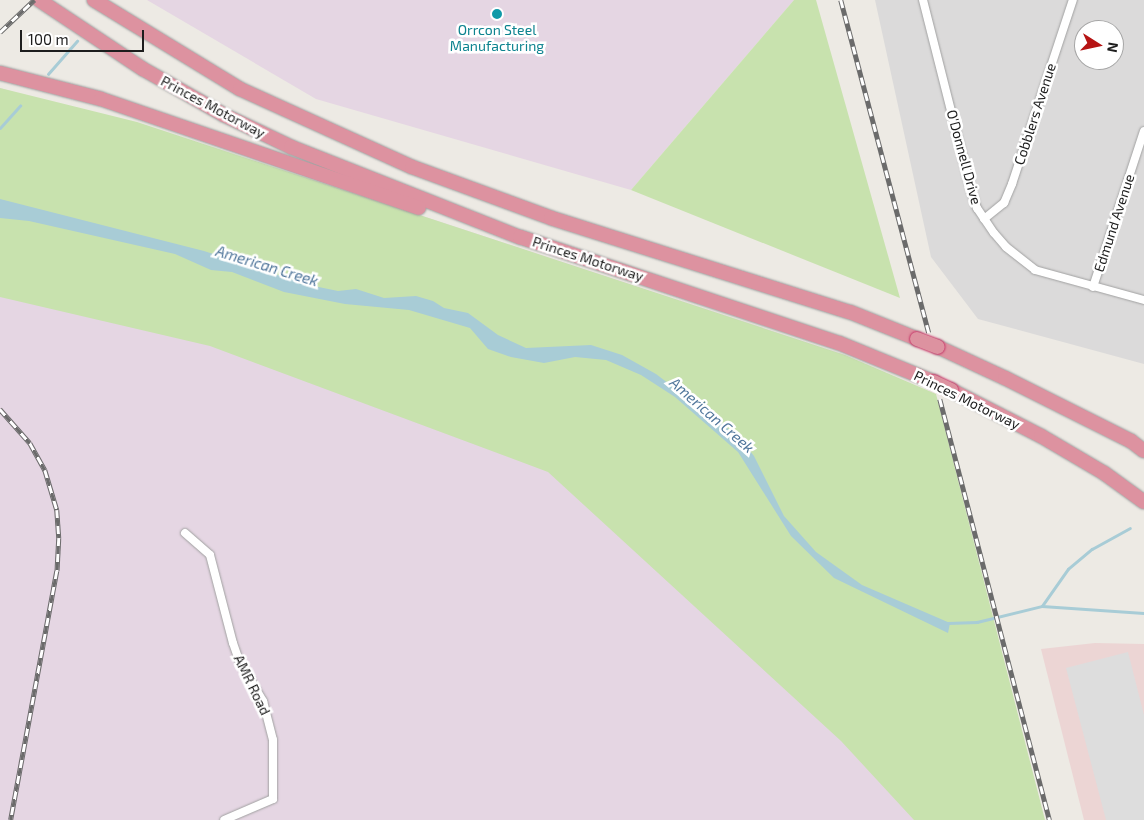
<!DOCTYPE html>
<html>
<head>
<meta charset="utf-8">
<style>
  body { margin:0 }
  #map { position:relative; width:1144px; height:820px; overflow:hidden; background:#edeae4; font-family:"Exo 2",sans-serif }
  div>[style] { position:absolute }
  .residential>* { inset:0; background:#dbdada }
  .commercial>* { inset:0; background:#ecd5d4 }
  .industrial>* { inset:0; background:#e5d6e3 }
  .grass>* { inset:0; background:#c8e2ae }
  .parking>* { inset:0; background:#ddd }
  .water>* { inset:0; background:#a8ccd6 }
  .stream>* { height:2.5px; margin:-1.25px; padding:0 1.25px; transform-origin:1.25px; border-radius:1.25px; background:#a8ccd6 }
  .roads { filter:drop-shadow(0 0 1px #a1a1a1) drop-shadow(0 0 1px #a1a1a1) }
  .street>* { height:8px; margin:-4px; padding:0 4px; transform-origin:4px; border-radius:4px; background:#fff }
  .highway>* { height:14px; margin:-7px; padding:0 7px; transform-origin:7px; border-radius:7px; background:#dd92a0 }
  .rail>* { height:4.5px; margin-top:-2.25px; transform-origin:0; background:repeating-linear-gradient(90deg,#fff 0 8px,#6b6b6b 0 16px); box-sizing:border-box; border-block:1px solid #6b6b6b }
  .bridges { filter:drop-shadow(0 0 1px #c63567) drop-shadow(0 0 1px #c63567) }
  .highway-bridge>* { height:14px; margin:-7px; padding:0 7px; transform-origin:7px; border-radius:7px; background:#dd92a0 }
  .dots>* { width:14px; height:14px; translate:-50% -50%; box-sizing:border-box; border:2px solid #fff; border-radius:50% }
  span { translate:-50% -50%; white-space:nowrap; text-align:center; line-height:1.15; -webkit-text-stroke:5px #fff; paint-order:stroke }
  .culture-label { font-size:14px; color:#0d838f }
  .street-label { font-size:14px; color:#1d1d1d }
  .water-label { font-size:15px; color:#50769b; font-style:italic }
  .north { position:absolute; left:1074px; top:20px; width:50px; height:50px; box-sizing:border-box; background:#fff; border:1px solid #a5a5a5; border-radius:50%; rotate:100deg; font-size:14px; font-weight:700; line-height:20px; text-align:center; color:#1d1d1d }
  .north::after { content:''; display:block; margin:auto; width:18px; height:22px; background:#b61414; clip-path:polygon(50% 0,100% 100%,50% 72%,0 100%) }
  .scale { position:absolute; left:20px; top:30px; width:124px; height:22px; box-sizing:border-box; border:2px solid #1d1d1d; border-top:0; padding-left:6px; font-size:15px; line-height:18px; white-space:nowrap; color:#1d1d1d; -webkit-text-stroke:4px #fff; paint-order:stroke }
</style>
</head>
<body>
<div id="map">
  <div class="residential">
    <i style="clip-path:polygon(evenodd,875px 0,1144px 0,1144px 364px,978px 319px,931px 257px,875px 0,1084px 30px,1114px 30px,1114px 60px,1084px 60px,1084px 30px)"></i>
  </div>
  <div class="commercial">
    <i style="clip-path:polygon(1095px 643px,1144px 644px,1144px 820px,1084px 820px,1041px 649px)"></i>
  </div>
  <div class="industrial">
    <i style="clip-path:polygon(147px 0,794px 0,631px 190px,316px 99px)"></i>
    <i style="clip-path:polygon(0 88px,313px 180px,845px 355px,1043px 820px,0 820px)"></i>
  </div>
  <div class="grass">
    <i style="clip-path:polygon(794px 0,816px 0,900px 298px,631px 190px)"></i>
    <i style="clip-path:polygon(0 88px,137px 122px,845px 355px,936px 394px,1045px 820px,914px 820px,841px 741px,548px 472px,210px 346px,0 297px)"></i>
  </div>
  <div class="parking">
    <i style="clip-path:polygon(1128px 652px,1144px 715px,1144px 820px,1106px 820px,1066px 668px)"></i>
  </div>
  <div class="water">
    <i style="clip-path:polygon(0 199px,204px 251px,309px 285px,338px 291px,356px 289px,384px 298px,416px 296px,433px 301px,444px 308px,468px 313px,498px 335px,526px 348px,591px 345px,622px 355px,656px 374px,739px 437px,754px 456px,784px 516px,816px 552px,862px 585px,950px 623px,948px 633px,834px 578px,791px 536px,738px 452px,675px 397px,641px 375px,606px 360px,575px 357px,544px 363px,511px 357px,488px 349px,470px 328px,409px 310px,345px 304px,284px 292px,232px 272px,211px 270px,175px 254px,29px 221px,0 218px)"></i>
  </div>
  <div class="stream">
    <i style="left:48px;top:74px;width:44px;rotate:-48.7deg"></i>
    <i style="left:0;top:128px;width:30px;rotate:-48deg"></i>
    <i style="left:1042px;top:606px;width:102px;rotate:3.9deg"></i>
    <i style="left:948px;top:623px;width:29px;rotate:-2deg"></i>
    <i style="left:977px;top:622px;width:67px;rotate:-13.8deg"></i>
    <i style="left:1042px;top:606px;width:45px;rotate:-54.9deg"></i>
    <i style="left:1068px;top:569px;width:31px;rotate:-40deg"></i>
    <i style="left:1092px;top:549px;width:43px;rotate:-28.9deg"></i>
  </div>
  <div class="roads">
    <div class="street">
      <i style="left:923px;top:0;width:199px;rotate:75.8deg"></i>
      <i style="left:972px;top:193px;width:16px;rotate:72deg"></i>
      <i style="left:977px;top:208px;width:30px;rotate:56deg"></i>
      <i style="left:994px;top:233px;width:18px;rotate:49deg"></i>
      <i style="left:1006px;top:247px;width:37px;rotate:38deg"></i>
      <i style="left:1035px;top:270px;width:113px;rotate:15.4deg"></i>
      <i style="left:984px;top:219px;width:26px;rotate:-39deg"></i>
      <i style="left:1004px;top:203px;width:21px;rotate:-67deg"></i>
      <i style="left:1012px;top:184px;width:194px;rotate:-71.7deg"></i>
      <i style="left:1093px;top:287px;width:164px;rotate:-71.9deg"></i>
      <i style="left:185px;top:533px;width:33px;rotate:41deg"></i>
      <i style="left:210px;top:555px;width:91px;rotate:75.4deg"></i>
      <i style="left:233px;top:643px;width:18px;rotate:71deg"></i>
      <i style="left:239px;top:660px;width:48px;rotate:59.7deg"></i>
      <i style="left:263px;top:701px;width:40px;rotate:75.6deg"></i>
      <i style="left:273px;top:740px;width:59px;rotate:90deg"></i>
      <i style="left:273px;top:799px;width:53px;rotate:156.8deg"></i>
    </div>
    <div class="highway">
      <i style="left:39px;top:0;width:125px;rotate:33.6deg"></i>
      <i style="left:143px;top:69px;width:93px;rotate:29.6deg"></i>
      <i style="left:224px;top:115px;width:74px;rotate:25.5deg"></i>
      <i style="left:291px;top:147px;width:246px;rotate:21.5deg"></i>
      <i style="left:520px;top:237px;width:336px;rotate:18.4deg"></i>
      <i style="left:839px;top:343px;width:103px;rotate:22.3deg"></i>
      <i style="left:94px;top:0;width:171px;rotate:31.4deg"></i>
      <i style="left:240px;top:89px;width:189px;rotate:24.4deg"></i>
      <i style="left:412px;top:167px;width:148px;rotate:20.1deg"></i>
      <i style="left:551px;top:218px;width:313px;rotate:17.5deg"></i>
      <i style="left:850px;top:312px;width:72px;rotate:21.9deg"></i>
      <i style="left:0;top:73px;width:104px;rotate:14.4deg"></i>
      <i style="left:101px;top:99px;width:336px;rotate:18.9deg"></i>
      <i style="left:938px;top:347px;width:74px;rotate:24.8deg"></i>
      <i style="left:1005px;top:378px;width:141px;rotate:26.6deg"></i>
      <i style="left:1131px;top:441px;width:16px;rotate:38deg"></i>
      <i style="left:951px;top:390px;width:101px;rotate:27.1deg"></i>
      <i style="left:1041px;top:436px;width:73px;rotate:30.4deg"></i>
      <i style="left:1104px;top:473px;width:49px;rotate:35.9deg"></i>
    </div>
  </div>
  <div class="rail">
    <i style="left:841px;top:0;width:344px;rotate:75.2deg"></i>
    <i style="left:0;top:32px;width:47px;rotate:-43.3deg"></i>
    <i style="left:940px;top:399px;width:435px;rotate:75.4deg"></i>
    <i style="left:0;top:409px;width:45px;rotate:48.6deg"></i>
    <i style="left:30px;top:443px;width:31px;rotate:61deg"></i>
    <i style="left:45px;top:470px;width:42px;rotate:73.3deg"></i>
    <i style="left:57px;top:510px;width:28px;rotate:86deg"></i>
    <i style="left:59px;top:538px;width:33px;rotate:93deg"></i>
    <i style="left:57px;top:571px;width:253px;rotate:100.5deg"></i>
  </div>
  <div class="bridges">
    <div class="highway-bridge">
      <i style="left:917px;top:339px;width:22px;rotate:21deg"></i>
      <i style="left:934px;top:382px;width:19px;rotate:25deg"></i>
    </div>
  </div>
  <div class="dots">
    <i style="left:497px;top:14px;background:#0f9aa8"></i>
  </div>
  <div class="culture-label">
    <span style="left:497px;top:38px">Orrcon Steel<br>Manufacturing</span>
  </div>
  <div class="street-label">
    <span style="left:213px;top:107px;rotate:28deg">Princes Motorway</span>
    <span style="left:1035px;top:114px;rotate:-72deg">Cobblers Avenue</span>
    <span style="left:964px;top:157px;rotate:75deg">O'Donnell Drive</span>
    <span style="left:1114px;top:223px;rotate:-72deg">Edmund Avenue</span>
    <span style="left:588px;top:259px;rotate:18deg">Princes Motorway</span>
    <span style="left:967px;top:400px;rotate:26deg">Princes Motorway</span>
    <span style="left:252px;top:685px;rotate:64deg">AMR Road</span>
  </div>
  <div class="water-label">
    <span style="left:267px;top:266px;rotate:17deg">American Creek</span>
    <span style="left:712px;top:415px;rotate:41deg">American Creek</span>
  </div>
  <div class="north">N</div>
  <div class="scale">100 m</div>
</div>
</body>
</html>
